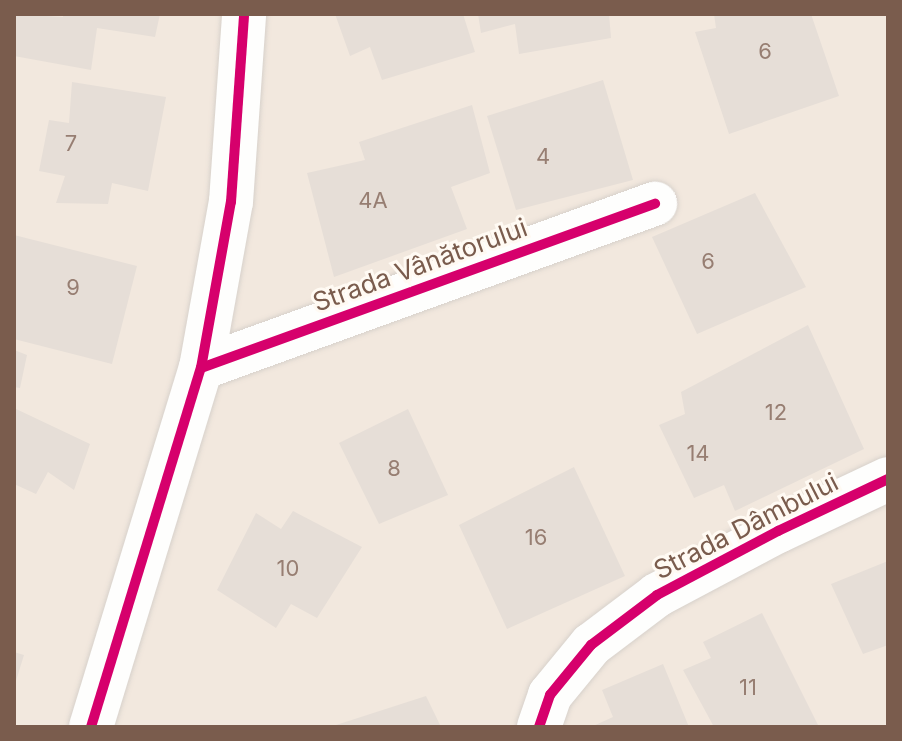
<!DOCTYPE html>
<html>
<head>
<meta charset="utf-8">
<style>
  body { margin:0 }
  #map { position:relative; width:902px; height:741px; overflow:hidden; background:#f9f5f0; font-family:Inter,sans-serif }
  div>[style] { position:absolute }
  .residential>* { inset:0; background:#f2e8de }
  .building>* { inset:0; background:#e6ded7 }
  .roads { filter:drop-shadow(0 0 2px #d7d1cb) drop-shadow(0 0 2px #d7d1cb) }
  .minor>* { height:44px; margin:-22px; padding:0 22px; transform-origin:22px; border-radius:22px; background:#fefefd }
  .cycleway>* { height:10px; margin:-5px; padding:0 5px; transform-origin:5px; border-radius:5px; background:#d6006c }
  span { translate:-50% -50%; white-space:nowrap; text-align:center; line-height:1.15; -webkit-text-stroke:6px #fffaf3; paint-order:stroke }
  .number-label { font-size:22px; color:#977e72 }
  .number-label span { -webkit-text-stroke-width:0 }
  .street-label { font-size:26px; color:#7a5c4d }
  .frame { position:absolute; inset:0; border:16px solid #7a5c4d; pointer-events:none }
</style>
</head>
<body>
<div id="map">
  <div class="residential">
    <i style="clip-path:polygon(14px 14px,888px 14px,888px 727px,14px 727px)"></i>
  </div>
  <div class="building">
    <i style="clip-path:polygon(14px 14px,63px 17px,63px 14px,160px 14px,155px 37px,97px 28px,91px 70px,14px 56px)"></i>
    <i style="clip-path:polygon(335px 14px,463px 14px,475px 52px,382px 80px,370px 47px,350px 56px)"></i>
    <i style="clip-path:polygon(478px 14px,609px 14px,611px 38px,519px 54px,515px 24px,481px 33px)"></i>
    <i style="clip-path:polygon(714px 14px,811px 14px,839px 96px,729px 134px,695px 32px,716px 28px)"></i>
    <i style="clip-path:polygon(603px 80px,633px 180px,516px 210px,487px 116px)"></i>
    <i style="clip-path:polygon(72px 82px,166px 97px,148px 191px,112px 183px,108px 204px,56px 203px,65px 176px,39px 171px,49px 120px,69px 123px)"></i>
    <i style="clip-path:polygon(472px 105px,490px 173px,451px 187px,467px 229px,334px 277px,307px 173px,365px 160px,359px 142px)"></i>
    <i style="clip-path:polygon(755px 193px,806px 287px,697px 334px,652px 237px)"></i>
    <i style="clip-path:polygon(14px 235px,137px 266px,112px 364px,14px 339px)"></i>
    <i style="clip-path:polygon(808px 325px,864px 449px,735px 511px,724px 485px,694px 498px,659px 425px,685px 414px,681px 392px)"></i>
    <i style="clip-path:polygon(14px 350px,27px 355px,20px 388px,14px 387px)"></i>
    <i style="clip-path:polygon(14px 408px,90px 444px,74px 490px,48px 472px,36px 494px,14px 484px)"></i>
    <i style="clip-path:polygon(408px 409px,448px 495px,379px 524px,339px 443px)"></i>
    <i style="clip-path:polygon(574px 467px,625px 576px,507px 629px,459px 525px)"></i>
    <i style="clip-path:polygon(293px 511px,362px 547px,317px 618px,291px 604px,276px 628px,217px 590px,256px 513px,281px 529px)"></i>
    <i style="clip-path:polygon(888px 561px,888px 645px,863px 654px,831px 584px)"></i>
    <i style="clip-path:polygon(762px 613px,819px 727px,714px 727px,683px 670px,711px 658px,703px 642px)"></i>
    <i style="clip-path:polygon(14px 652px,24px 655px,15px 684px,14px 684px)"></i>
    <i style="clip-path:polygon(663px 664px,689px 727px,591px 727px,613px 717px,602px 690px)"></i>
    <i style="clip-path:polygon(426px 696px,441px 727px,333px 727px,333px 726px)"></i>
  </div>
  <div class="roads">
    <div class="minor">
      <i style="left:201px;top:368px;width:483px;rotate:-19.9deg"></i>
      <i style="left:91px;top:727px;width:375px;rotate:-73deg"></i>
      <i style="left:201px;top:368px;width:169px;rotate:-79.8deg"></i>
      <i style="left:231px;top:202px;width:188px;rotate:-86deg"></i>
      <i style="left:539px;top:727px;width:34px;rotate:-71deg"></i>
      <i style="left:550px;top:695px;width:65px;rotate:-50.6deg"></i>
      <i style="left:591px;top:645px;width:83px;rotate:-37.1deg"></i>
      <i style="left:657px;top:595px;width:137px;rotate:-27.9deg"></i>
      <i style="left:778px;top:531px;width:122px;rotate:-25.3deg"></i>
    </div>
  </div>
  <div class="cycleway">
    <i style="left:201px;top:368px;width:483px;rotate:-19.9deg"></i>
    <i style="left:91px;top:727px;width:375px;rotate:-73deg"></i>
    <i style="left:201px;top:368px;width:169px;rotate:-79.8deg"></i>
    <i style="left:231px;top:202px;width:188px;rotate:-86deg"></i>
    <i style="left:539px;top:727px;width:34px;rotate:-71deg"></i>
    <i style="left:550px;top:695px;width:65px;rotate:-50.6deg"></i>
    <i style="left:591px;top:645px;width:83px;rotate:-37.1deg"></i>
    <i style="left:657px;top:595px;width:137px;rotate:-27.9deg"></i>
    <i style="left:778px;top:531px;width:122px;rotate:-25.3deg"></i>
  </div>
  <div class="number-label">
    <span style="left:765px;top:52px">6</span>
    <span style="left:71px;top:144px">7</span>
    <span style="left:543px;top:157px">4</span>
    <span style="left:373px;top:201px">4A</span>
    <span style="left:708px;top:262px">6</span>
    <span style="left:73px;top:288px">9</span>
    <span style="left:776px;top:413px">12</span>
    <span style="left:698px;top:454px">14</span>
    <span style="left:394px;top:469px">8</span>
    <span style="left:536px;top:538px">16</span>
    <span style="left:288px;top:569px">10</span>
    <span style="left:748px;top:688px">11</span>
  </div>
  <div class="street-label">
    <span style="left:420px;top:265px;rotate:-20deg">Strada Vânătorului</span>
    <span style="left:746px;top:526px;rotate:-27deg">Strada Dâmbului</span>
  </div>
  <div class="frame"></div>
</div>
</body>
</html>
